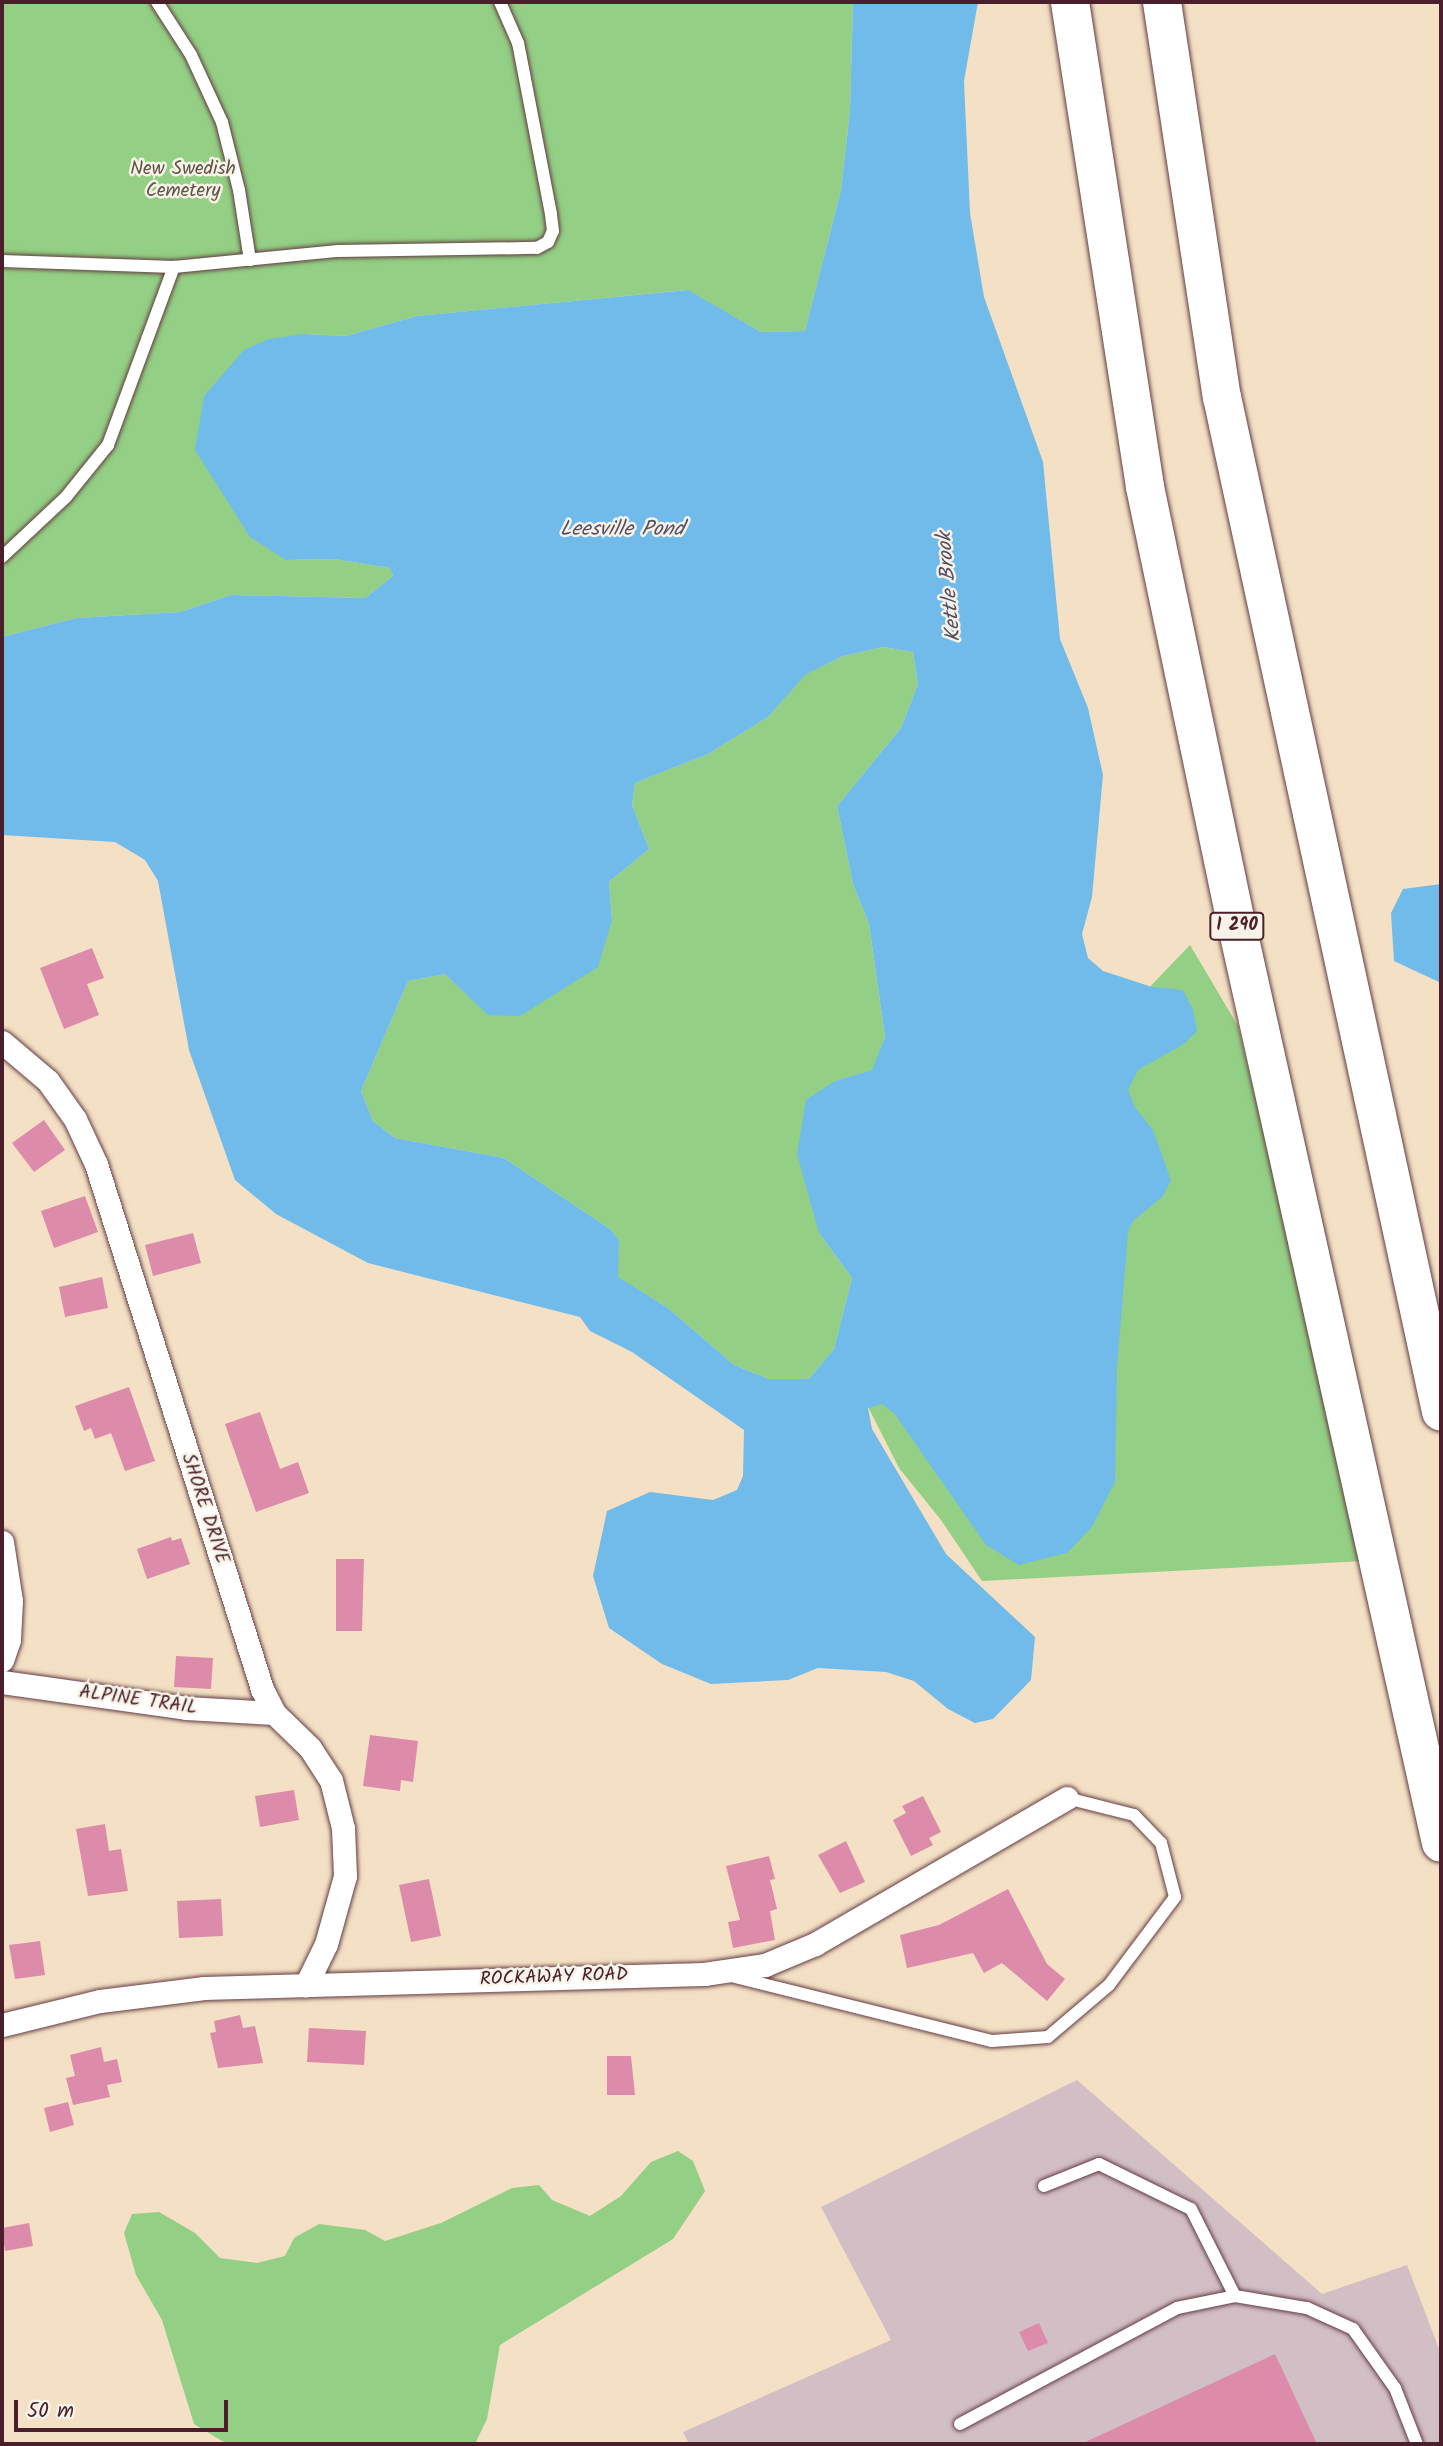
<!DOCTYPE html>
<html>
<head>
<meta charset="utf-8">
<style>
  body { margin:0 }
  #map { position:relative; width:1443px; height:2446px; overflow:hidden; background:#f4e0c5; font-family:Kalam,sans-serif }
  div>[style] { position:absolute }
  .industrial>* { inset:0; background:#d2bec5 }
  .green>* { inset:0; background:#93cf84 }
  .water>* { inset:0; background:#70bbe9 }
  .building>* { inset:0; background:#dc8baa }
  .roads { filter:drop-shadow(0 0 2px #643c42) drop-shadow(0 0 2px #643c42) }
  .service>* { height:12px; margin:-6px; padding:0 6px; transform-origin:6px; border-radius:6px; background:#fff }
  .minor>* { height:23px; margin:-11.5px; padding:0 11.5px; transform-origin:11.5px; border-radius:11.5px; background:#fff }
  .motorway>* { height:38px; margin:-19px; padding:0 19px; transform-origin:19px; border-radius:19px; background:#fff }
  span { translate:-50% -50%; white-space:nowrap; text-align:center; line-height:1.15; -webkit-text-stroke:5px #f7f3e8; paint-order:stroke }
  .shield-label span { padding:2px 5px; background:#f7f3e8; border:2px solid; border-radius:5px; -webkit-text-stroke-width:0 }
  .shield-label { font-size:18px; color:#4a1f2b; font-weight:700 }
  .park-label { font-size:19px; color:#605446 }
  .street-label { font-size:19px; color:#4a1f2b }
  .water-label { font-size:21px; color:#554e64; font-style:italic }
  .frame { position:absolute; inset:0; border:4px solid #4a1f2b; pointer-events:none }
  .scale { position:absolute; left:14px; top:2400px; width:214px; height:32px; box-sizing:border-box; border:4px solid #4a1f2b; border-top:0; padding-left:9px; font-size:21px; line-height:24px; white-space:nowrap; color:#4a1f2b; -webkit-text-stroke:5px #f7f3e8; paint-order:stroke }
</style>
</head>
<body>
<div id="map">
  <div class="industrial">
    <i style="clip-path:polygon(1077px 2080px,1322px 2294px,1407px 2265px,1441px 2354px,1441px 2444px,689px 2444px,683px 2432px,891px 2340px,821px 2207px)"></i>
  </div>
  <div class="green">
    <i style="clip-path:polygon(2px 2px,853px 2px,850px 110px,841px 190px,805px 331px,761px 332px,687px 290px,417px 316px,346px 336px,304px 334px,286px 560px,334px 559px,390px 568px,393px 576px,365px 598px,231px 595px,180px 612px,76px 618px,2px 637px)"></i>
    <i style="clip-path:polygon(883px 647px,913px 652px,918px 684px,901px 728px,837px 806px,853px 884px,869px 924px,885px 1037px,873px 1070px,835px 1081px,819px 1233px,852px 1278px,834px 1349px,809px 1379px,769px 1379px,734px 1365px,668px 1308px,617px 1277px,619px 1240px,610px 1229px,504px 1158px,395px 1138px,373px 1121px,361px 1091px,408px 981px,445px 974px,488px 1014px,612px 920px,609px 882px,649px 849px,632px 805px,635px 783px,708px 754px,768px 717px,804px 675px,843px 656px)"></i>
    <i style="clip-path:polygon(1190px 945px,1238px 1026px,1330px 1404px,1363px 1561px,982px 1581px,941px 1520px,899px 1468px,858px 1387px,1096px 1043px)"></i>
    <i style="clip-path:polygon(678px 2151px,693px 2161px,705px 2191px,673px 2239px,500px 2345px,487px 2419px,475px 2444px,227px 2444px,194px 2424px,162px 2320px,136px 2275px,124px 2233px,132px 2214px,159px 2212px,195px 2233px,220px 2258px,257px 2263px,285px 2256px,294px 2238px,319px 2224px,365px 2230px,385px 2241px,441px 2223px,512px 2188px,539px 2185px,552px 2200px,590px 2216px,621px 2196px,651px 2162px)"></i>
  </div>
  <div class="water">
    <i style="clip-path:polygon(evenodd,853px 2px,978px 2px,964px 81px,970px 213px,984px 297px,1043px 462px,1060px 639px,1088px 708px,1103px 775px,1092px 897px,1082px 934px,1088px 958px,1103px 971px,1152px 987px,1183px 990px,1193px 1010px,1197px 1031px,1184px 1044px,1138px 1070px,1128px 1090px,1135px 1107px,1153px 1130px,1171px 1180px,1163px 1196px,1133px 1221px,1128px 1232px,1117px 1368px,1115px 1482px,1092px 1527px,1067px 1553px,1019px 1565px,986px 1545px,894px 1413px,882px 1404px,868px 1408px,872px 1429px,946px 1554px,1035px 1637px,1031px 1680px,993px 1719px,975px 1723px,948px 1709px,914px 1681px,886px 1672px,818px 1668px,788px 1680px,711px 1684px,662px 1664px,609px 1628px,593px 1576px,607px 1511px,650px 1492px,713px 1500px,737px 1490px,743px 1476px,744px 1430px,632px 1352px,590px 1331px,580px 1317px,368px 1263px,276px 1214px,235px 1180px,189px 1050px,158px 881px,145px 860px,115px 842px,2px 835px,2px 637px,76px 618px,180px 612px,231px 595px,365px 598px,393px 576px,390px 568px,334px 559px,286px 560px,250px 537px,195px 450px,204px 396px,244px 350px,269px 339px,304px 334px,346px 336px,417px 316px,688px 290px,761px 332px,805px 331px,841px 190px,850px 110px,853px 2px,883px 647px,913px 652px,918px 684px,901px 728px,837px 806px,853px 884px,869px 924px,885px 1037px,872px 1070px,835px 1081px,806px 1100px,797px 1154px,819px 1233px,852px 1278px,834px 1349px,809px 1379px,769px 1379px,734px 1365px,668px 1308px,618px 1277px,619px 1240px,610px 1229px,504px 1158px,395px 1138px,373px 1121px,361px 1091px,408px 981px,445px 974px,488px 1015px,520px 1016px,598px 967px,612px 920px,609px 882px,649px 849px,632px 805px,635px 783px,708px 754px,768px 717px,805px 675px,843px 656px,883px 647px)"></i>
    <i style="clip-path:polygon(1441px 884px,1441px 983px,1394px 961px,1391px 913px,1403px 889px)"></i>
  </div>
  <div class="building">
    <i style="clip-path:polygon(92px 948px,104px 978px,87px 984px,99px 1015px,64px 1029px,40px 968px)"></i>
    <i style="clip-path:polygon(44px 1120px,65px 1150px,34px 1172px,12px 1143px)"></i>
    <i style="clip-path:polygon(85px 1196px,98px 1232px,54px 1248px,41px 1211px)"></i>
    <i style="clip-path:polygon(193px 1233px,201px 1263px,153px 1276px,145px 1245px)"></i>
    <i style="clip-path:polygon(102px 1277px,108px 1308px,65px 1317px,59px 1287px)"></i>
    <i style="clip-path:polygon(129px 1387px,155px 1461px,125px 1471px,111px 1433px,95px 1439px,91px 1428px,84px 1431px,75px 1406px)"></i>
    <i style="clip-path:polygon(260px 1412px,280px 1469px,298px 1462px,309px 1493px,256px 1512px,225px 1424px)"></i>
    <i style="clip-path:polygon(171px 1537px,172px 1541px,181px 1538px,190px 1564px,147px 1579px,137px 1549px)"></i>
    <i style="clip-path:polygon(336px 1559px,364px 1559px,362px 1631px,336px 1631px)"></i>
    <i style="clip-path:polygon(176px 1656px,213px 1658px,211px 1689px,174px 1687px)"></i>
    <i style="clip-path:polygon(370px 1735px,418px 1741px,413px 1782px,401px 1780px,400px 1791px,363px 1786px)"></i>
    <i style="clip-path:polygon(294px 1790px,299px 1820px,260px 1827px,255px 1796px)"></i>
    <i style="clip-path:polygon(923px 1796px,941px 1832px,929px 1838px,933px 1845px,911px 1856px,893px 1820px,906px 1813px,902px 1806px)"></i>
    <i style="clip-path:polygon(105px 1824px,109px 1851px,121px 1849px,128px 1891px,88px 1896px,76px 1829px)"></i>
    <i style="clip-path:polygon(846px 1841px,865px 1882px,840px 1893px,818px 1855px)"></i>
    <i style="clip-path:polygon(769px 1856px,775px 1879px,770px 1880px,777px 1909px,770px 1911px,775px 1940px,733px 1948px,728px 1922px,740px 1920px,726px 1866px)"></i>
    <i style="clip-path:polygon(429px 1879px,441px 1936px,411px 1942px,399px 1885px)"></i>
    <i style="clip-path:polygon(1008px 1889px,1047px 1964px,1065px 1979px,1047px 2001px,1002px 1963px,984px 1973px,973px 1953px,907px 1968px,900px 1935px,939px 1925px)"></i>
    <i style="clip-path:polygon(221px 1899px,223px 1936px,179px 1938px,177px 1901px)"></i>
    <i style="clip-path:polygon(40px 1941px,45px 1975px,15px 1979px,9px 1945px)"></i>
    <i style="clip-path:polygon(240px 2015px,243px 2028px,255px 2026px,263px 2063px,218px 2068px,210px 2033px,216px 2032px,214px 2021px)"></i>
    <i style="clip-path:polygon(309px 2028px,366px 2031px,364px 2065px,307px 2062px)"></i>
    <i style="clip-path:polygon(101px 2047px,104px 2062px,117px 2059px,122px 2082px,107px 2085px,110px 2097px,73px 2105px,66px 2078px,75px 2076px,70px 2055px)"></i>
    <i style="clip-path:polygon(607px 2056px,631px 2056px,635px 2095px,607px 2095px)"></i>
    <i style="clip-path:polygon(68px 2102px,74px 2125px,50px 2132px,44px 2108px)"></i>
    <i style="clip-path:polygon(29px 2223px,33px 2246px,5px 2251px,2px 2228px)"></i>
    <i style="clip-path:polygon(1039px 2323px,1048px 2343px,1028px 2351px,1019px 2332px)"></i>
    <i style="clip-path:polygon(1275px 2354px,1317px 2444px,1081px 2444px)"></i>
  </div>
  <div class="roads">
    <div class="service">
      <i style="left:157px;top:2px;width:63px;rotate:57.3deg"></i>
      <i style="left:191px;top:55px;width:74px;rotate:65.2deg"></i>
      <i style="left:222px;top:122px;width:70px;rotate:76deg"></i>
      <i style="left:239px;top:190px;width:71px;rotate:81.1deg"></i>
      <i style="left:2px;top:261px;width:172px;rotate:2deg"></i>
      <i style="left:174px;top:267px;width:165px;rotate:-5.6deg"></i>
      <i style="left:338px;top:251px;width:199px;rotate:-0.9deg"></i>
      <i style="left:537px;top:248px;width:13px;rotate:-29deg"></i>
      <i style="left:548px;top:242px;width:12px;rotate:-66deg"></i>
      <i style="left:553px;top:231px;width:17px;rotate:-97deg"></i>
      <i style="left:551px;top:214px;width:174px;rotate:-100.9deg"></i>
      <i style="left:518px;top:43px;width:45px;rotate:-113.7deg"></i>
      <i style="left:2px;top:557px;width:88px;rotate:-43.2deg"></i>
      <i style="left:66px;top:497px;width:67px;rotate:-51.1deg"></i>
      <i style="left:108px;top:445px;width:190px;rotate:-69.7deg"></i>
      <i style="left:731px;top:1976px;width:269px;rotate:14deg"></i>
      <i style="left:992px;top:2041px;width:56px;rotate:-4.1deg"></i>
      <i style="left:1048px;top:2037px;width:80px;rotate:-40.4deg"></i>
      <i style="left:1109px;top:1985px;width:110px;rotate:-53.1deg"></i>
      <i style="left:1175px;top:1897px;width:56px;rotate:-104.5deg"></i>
      <i style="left:1161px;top:1843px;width:39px;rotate:-134deg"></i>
      <i style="left:1134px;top:1815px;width:69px;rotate:-165.8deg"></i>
      <i style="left:1044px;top:2186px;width:59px;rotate:-21.8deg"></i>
      <i style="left:1099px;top:2164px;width:102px;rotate:26.1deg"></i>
      <i style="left:1191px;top:2209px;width:97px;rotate:63.2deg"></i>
      <i style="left:960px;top:2424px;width:246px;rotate:-28.1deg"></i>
      <i style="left:1177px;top:2308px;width:59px;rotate:-11.7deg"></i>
      <i style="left:1235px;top:2296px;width:73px;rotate:9.5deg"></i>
      <i style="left:1307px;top:2308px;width:51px;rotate:24.5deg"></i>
      <i style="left:1353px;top:2329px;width:72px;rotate:54.6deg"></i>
      <i style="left:1395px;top:2388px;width:60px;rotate:68.6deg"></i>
    </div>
    <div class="minor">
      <i style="left:2px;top:1042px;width:60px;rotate:40.3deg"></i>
      <i style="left:48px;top:1081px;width:47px;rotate:54.6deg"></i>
      <i style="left:75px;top:1119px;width:50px;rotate:65deg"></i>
      <i style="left:96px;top:1164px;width:551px;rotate:72.45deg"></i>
      <i style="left:262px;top:1689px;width:27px;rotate:63deg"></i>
      <i style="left:274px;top:1713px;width:50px;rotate:44.2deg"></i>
      <i style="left:310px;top:1748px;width:38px;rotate:57deg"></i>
      <i style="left:331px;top:1780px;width:49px;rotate:76deg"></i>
      <i style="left:343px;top:1828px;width:48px;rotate:87.6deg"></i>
      <i style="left:345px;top:1876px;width:71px;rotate:105.6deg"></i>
      <i style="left:326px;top:1944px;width:46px;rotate:116deg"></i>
      <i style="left:2px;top:1542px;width:60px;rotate:81.3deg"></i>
      <i style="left:11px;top:1601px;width:39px;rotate:93deg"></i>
      <i style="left:9px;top:1640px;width:21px;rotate:109deg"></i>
      <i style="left:2px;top:1682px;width:186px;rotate:8deg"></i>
      <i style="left:186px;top:1708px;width:88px;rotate:3.3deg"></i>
      <i style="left:2px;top:2025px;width:101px;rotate:-13.8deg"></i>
      <i style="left:100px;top:2001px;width:105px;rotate:-7.1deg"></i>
      <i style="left:204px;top:1988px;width:500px;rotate:-1.6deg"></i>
      <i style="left:704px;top:1974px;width:62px;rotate:-8.4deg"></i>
      <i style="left:765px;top:1965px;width:54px;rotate:-22.8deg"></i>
      <i style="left:815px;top:1944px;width:291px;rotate:-30.1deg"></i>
    </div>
    <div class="motorway">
      <i style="left:1070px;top:2px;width:491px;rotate:81.2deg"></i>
      <i style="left:1145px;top:487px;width:449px;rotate:78.2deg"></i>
      <i style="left:1237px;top:926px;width:939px;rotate:77.46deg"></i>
      <i style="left:1162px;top:2px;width:400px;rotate:81.4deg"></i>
      <i style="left:1222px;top:397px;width:1038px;rotate:77.82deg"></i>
    </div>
  </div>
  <div class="shield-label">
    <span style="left:1237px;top:926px">I 290</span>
  </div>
  <div class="park-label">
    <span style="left:183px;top:181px">New Swedish<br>Cemetery</span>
  </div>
  <div class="street-label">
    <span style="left:204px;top:1509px;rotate:72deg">SHORE DRIVE</span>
    <span style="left:138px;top:1701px;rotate:8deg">ALPINE TRAIL</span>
    <span style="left:554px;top:1978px;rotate:-2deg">ROCKAWAY ROAD</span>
  </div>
  <div class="water-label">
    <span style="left:622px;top:530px">Leesville Pond</span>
    <span style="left:950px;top:587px;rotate:-95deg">Kettle Brook</span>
  </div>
  <div class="frame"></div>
  <div class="scale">50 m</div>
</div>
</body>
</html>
